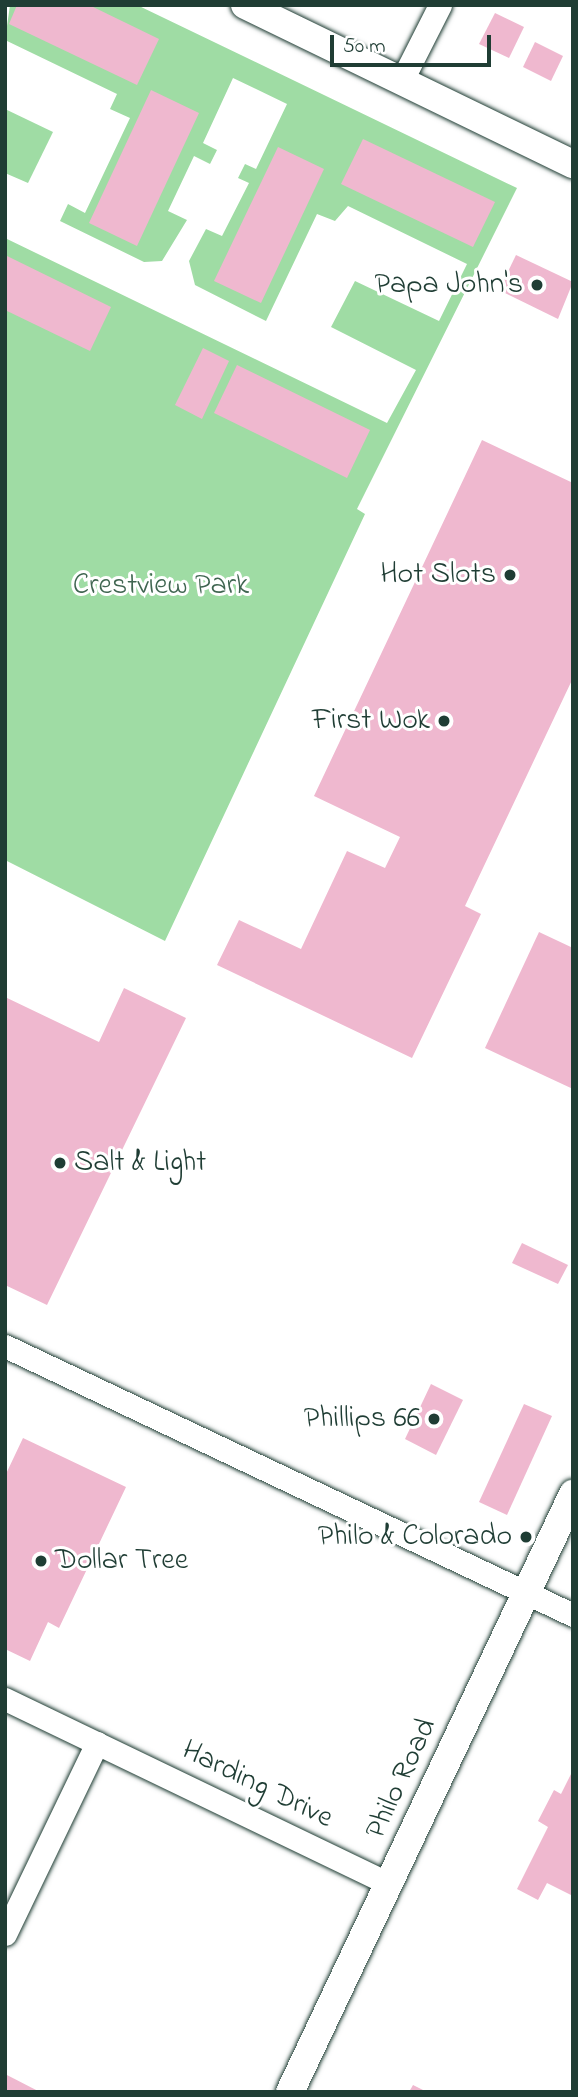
<!DOCTYPE html>
<html>
<head>
<meta charset="utf-8">
<style>
  body { margin:0 }
  #map { position:relative; width:578px; height:2097px; overflow:hidden; background:#fff; font-family:"Indie Flower",sans-serif }
  div>[style] { position:absolute }
  .green>* { inset:0; background:#9fdca4 }
  .building>* { inset:0; background:#efb8cf }
  .roads { filter:drop-shadow(0 0 2px #1f3d34) drop-shadow(0 0 2px #1f3d34) }
  .minor>* { height:23px; margin:-11.5px; padding:0 11.5px; transform-origin:11.5px; border-radius:11.5px; background:#fff }
  .major>* { height:28px; margin:-14px; padding:0 14px; transform-origin:14px; border-radius:14px; background:#fff }
  .dots>* { width:19px; height:19px; translate:-50% -50%; box-sizing:border-box; border:4px solid #fff; border-radius:50% }
  span { translate:-50% -50%; white-space:nowrap; text-align:center; line-height:1.15; -webkit-text-stroke:6px #fff; paint-order:stroke }
  .poi-label { font-size:30px; color:#1f3d34 }
  .right { translate:-100% -50%; text-align:right }
  .left { translate:0 -50%; text-align:left }
  .park-label { font-size:30px; color:#3f6550 }
  .street-label { font-size:30px; color:#1f3d34 }
  .frame { position:absolute; inset:0; border:7px solid #1f3d34; pointer-events:none }
  .scale { position:absolute; left:330px; top:35px; width:161px; height:32px; box-sizing:border-box; border:4px solid #1f3d34; border-top:0; padding-left:9px; font-size:21px; line-height:24px; white-space:nowrap; color:#1f3d34; -webkit-text-stroke:5px #fff; paint-order:stroke }
</style>
</head>
<body>
<div id="map">
  <div class="green">
    <i style="clip-path:polygon(10px 5px,137px 5px,517px 188px,357px 509px,365px 514px,165px 941px,5px 860px,5px 238px,387px 423px,416px 370px,331px 327px,355px 281px,439px 321px,467px 264px,348px 206px,335px 221px,317px 214px,266px 321px,195px 285px,189px 261px,206px 229px,222px 236px,249px 183px,238px 178px,245px 164px,256px 169px,287px 104px,233px 78px,203px 143px,217px 150px,210px 164px,194px 156px,168px 211px,187px 220px,162px 261px,144px 262px,60px 221px,68px 204px,85px 213px,130px 118px,110px 109px,117px 94px,5px 40px)"></i>
    <i style="clip-path:polygon(5px 109px,53px 132px,28px 183px,5px 173px)"></i>
  </div>
  <div class="building">
    <i style="clip-path:polygon(17px 5px,89px 5px,159px 39px,137px 85px,9px 24px)"></i>
    <i style="clip-path:polygon(495px 13px,524px 27px,509px 58px,479px 44px)"></i>
    <i style="clip-path:polygon(535px 42px,563px 56px,551px 81px,523px 67px)"></i>
    <i style="clip-path:polygon(151px 90px,199px 113px,137px 246px,89px 223px)"></i>
    <i style="clip-path:polygon(363px 139px,495px 202px,473px 247px,341px 184px)"></i>
    <i style="clip-path:polygon(278px 147px,324px 169px,261px 303px,214px 281px)"></i>
    <i style="clip-path:polygon(5px 255px,111px 307px,90px 351px,5px 310px)"></i>
    <i style="clip-path:polygon(516px 255px,573px 282px,558px 319px,499px 290px)"></i>
    <i style="clip-path:polygon(203px 348px,229px 361px,202px 419px,175px 405px)"></i>
    <i style="clip-path:polygon(237px 365px,370px 430px,347px 478px,214px 413px)"></i>
    <i style="clip-path:polygon(482px 440px,573px 483px,573px 678px,465px 906px,481px 914px,412px 1058px,217px 965px,239px 920px,301px 949px,347px 851px,385px 868px,400px 837px,314px 796px)"></i>
    <i style="clip-path:polygon(539px 932px,573px 948px,573px 1089px,485px 1048px)"></i>
    <i style="clip-path:polygon(124px 988px,186px 1018px,47px 1305px,5px 1285px,5px 997px,99px 1042px)"></i>
    <i style="clip-path:polygon(522px 1243px,568px 1265px,558px 1284px,512px 1263px)"></i>
    <i style="clip-path:polygon(431px 1384px,463px 1400px,436px 1455px,405px 1439px)"></i>
    <i style="clip-path:polygon(524px 1404px,552px 1416px,507px 1515px,479px 1502px)"></i>
    <i style="clip-path:polygon(23px 1438px,126px 1487px,59px 1628px,48px 1622px,30px 1661px,5px 1649px,5px 1476px)"></i>
    <i style="clip-path:polygon(573px 1770px,573px 1896px,547px 1883px,538px 1900px,517px 1889px,548px 1827px,538px 1821px,554px 1790px,561px 1794px)"></i>
    <i style="clip-path:polygon(5px 2074px,40px 2092px,5px 2092px)"></i>
    <i style="clip-path:polygon(413px 2085px,427px 2092px,409px 2092px)"></i>
  </div>
  <div class="roads">
    <div class="minor">
      <i style="left:401px;top:82px;width:86px;rotate:-63.1deg"></i>
      <i style="left:5px;top:1346px;width:628px;rotate:25.34deg"></i>
      <i style="left:5px;top:1699px;width:426px;rotate:25.7deg"></i>
      <i style="left:5px;top:1934px;width:212px;rotate:-64.3deg"></i>
    </div>
    <div class="major">
      <i style="left:245px;top:5px;width:365px;rotate:25.9deg"></i>
      <i style="left:290px;top:2092px;width:662px;rotate:-64.67deg"></i>
    </div>
  </div>
  <div class="dots">
    <i style="left:537px;top:285px;background:#1f3d34"></i>
    <i style="left:510px;top:575px;background:#1f3d34"></i>
    <i style="left:444px;top:721px;background:#1f3d34"></i>
    <i style="left:60px;top:1163px;background:#1f3d34"></i>
    <i style="left:434px;top:1419px;background:#1f3d34"></i>
    <i style="left:526px;top:1537px;background:#1f3d34"></i>
    <i style="left:41px;top:1561px;background:#1f3d34"></i>
  </div>
  <div class="poi-label">
    <span class="right" style="left:523px;top:285px">Papa John's</span>
    <span class="right" style="left:496px;top:575px">Hot Slots</span>
    <span class="right" style="left:430px;top:721px">First Wok</span>
    <span class="left" style="left:74px;top:1163px">Salt &amp; Light</span>
    <span class="right" style="left:420px;top:1419px">Phillips 66</span>
    <span class="right" style="left:512px;top:1537px">Philo &amp; Colorado</span>
    <span class="left" style="left:55px;top:1561px">Dollar Tree</span>
  </div>
  <div class="park-label">
    <span style="left:161px;top:586px">Crestview Park</span>
  </div>
  <div class="street-label">
    <span style="left:402px;top:1779px;rotate:-65deg">Philo Road</span>
    <span style="left:257px;top:1785px;rotate:26deg">Harding Drive</span>
  </div>
  <div class="frame"></div>
  <div class="scale">50 m</div>
</div>
</body>
</html>
